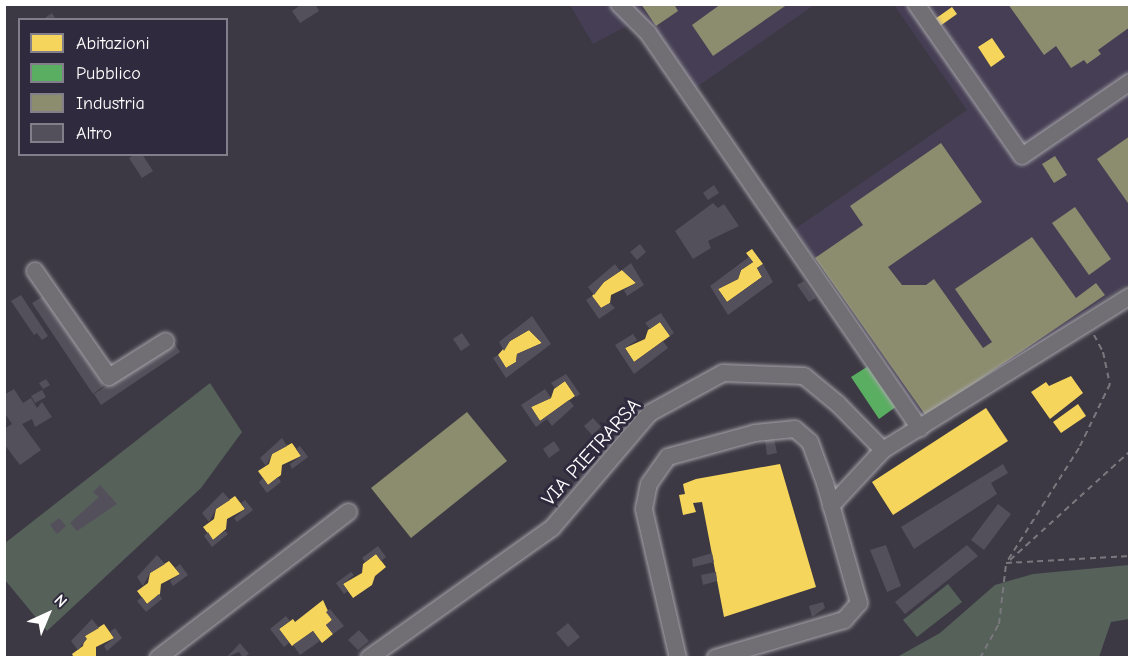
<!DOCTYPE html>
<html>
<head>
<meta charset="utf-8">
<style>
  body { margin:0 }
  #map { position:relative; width:1134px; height:662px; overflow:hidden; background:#3c3944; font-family:"Comic Neue",sans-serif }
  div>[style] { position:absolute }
  .built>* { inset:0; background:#463e54 }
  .green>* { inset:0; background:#56615a }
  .homes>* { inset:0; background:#f6d55c }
  .public>* { inset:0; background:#5aae61 }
  .industry>* { inset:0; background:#8c8c6e }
  .building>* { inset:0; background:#54505b }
  .path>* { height:2px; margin-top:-1px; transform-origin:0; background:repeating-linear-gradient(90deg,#79787d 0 6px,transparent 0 10.5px) }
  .roads { filter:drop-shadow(0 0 2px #a7a6ab) drop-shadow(0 0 2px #a7a6ab) }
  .minor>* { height:16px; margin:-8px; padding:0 8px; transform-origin:8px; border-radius:8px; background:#716f74 }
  span { translate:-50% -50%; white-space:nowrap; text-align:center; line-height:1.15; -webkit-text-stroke:6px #2f2a3d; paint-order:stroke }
  .street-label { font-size:20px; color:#fff }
  .frame { position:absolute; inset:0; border:6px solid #fff; pointer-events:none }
  .legend { position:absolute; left:18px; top:18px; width:210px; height:138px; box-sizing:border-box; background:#2f2a3d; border:2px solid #827f8b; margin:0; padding:8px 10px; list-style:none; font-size:18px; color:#fff }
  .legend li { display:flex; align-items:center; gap:12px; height:30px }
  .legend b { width:30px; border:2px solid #827f8b }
  .north { position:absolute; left:18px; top:584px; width:60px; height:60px; -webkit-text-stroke:4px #2f2a3d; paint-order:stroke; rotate:44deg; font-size:16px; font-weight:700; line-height:24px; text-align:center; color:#fff }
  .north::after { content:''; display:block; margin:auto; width:21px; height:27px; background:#fff; clip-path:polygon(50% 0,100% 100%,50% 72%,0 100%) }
</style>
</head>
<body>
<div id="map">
  <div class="built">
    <i style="clip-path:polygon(570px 5px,814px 5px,684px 96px,634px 22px,593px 44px)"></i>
    <i style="clip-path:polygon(894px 5px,1129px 5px,1129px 283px,925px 420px,795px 229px,967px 110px)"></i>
  </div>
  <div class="green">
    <i style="clip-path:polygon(210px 383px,242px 432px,201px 488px,47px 631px,5px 580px,5px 543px)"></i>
    <i style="clip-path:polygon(1129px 565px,1129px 619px,1111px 622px,1099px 657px,897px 657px,940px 633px,995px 585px,1033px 574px)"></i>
    <i style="clip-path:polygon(948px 584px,962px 602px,917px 637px,903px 620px)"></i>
  </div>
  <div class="homes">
    <i style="clip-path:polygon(952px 7px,957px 14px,940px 26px,935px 19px)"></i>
    <i style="clip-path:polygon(992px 38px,1005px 57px,991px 67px,978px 47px)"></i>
    <i style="clip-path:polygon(752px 249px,763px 264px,757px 268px,762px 277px,727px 302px,718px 289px,738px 279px,741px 270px,753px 262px,746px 253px)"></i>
    <i style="clip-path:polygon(622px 270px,636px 283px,611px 295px,610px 303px,601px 308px,592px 296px,604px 282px)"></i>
    <i style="clip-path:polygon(660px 322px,670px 336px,634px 362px,625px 348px,645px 339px,648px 330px)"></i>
    <i style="clip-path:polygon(529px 330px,542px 343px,517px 354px,516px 362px,506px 368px,498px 355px,510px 341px)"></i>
    <i style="clip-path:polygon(1071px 376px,1083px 393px,1050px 419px,1031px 392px,1046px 382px,1049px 386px)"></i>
    <i style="clip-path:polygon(565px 381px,575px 396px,540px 421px,531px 407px,551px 398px,554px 389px)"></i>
    <i style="clip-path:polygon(1078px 404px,1086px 416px,1061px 433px,1053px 422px)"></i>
    <i style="clip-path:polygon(986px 408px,1008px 441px,893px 515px,872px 482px)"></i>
    <i style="clip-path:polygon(292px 443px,301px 456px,282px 465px,281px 475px,268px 485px,258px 471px,269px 464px,272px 454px)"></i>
    <i style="clip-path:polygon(780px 464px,816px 587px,724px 617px,702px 502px,693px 503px,696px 512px,683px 515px,679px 495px,685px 494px,683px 484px,696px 479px)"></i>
    <i style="clip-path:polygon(235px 496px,245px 509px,227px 519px,226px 529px,213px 540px,203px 527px,214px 519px,216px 509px)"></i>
    <i style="clip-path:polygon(376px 554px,386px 567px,375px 576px,372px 585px,353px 598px,343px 584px,362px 573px,363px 564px)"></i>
    <i style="clip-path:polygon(169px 561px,180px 574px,161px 584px,160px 594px,147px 604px,137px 591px,148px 583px,150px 573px)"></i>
    <i style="clip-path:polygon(323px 600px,332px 620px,326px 625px,333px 634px,322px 643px,313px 631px,292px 646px,279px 629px,293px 619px,295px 622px)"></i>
    <i style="clip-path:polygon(104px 624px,114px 638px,96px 647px,96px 658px,74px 658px,72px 654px,83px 646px,85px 636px)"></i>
  </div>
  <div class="public">
    <i style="clip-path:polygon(870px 365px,897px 406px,879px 419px,851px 377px)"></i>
  </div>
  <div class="industry">
    <i style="clip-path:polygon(641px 4px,674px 4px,678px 11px,656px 26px)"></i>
    <i style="clip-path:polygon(721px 4px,788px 4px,713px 56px,692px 25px)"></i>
    <i style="clip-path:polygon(1008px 4px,1130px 4px,1130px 27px,1098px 50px,1101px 54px,1087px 64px,1084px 60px,1071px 68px,1056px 46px,1044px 55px)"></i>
    <i style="clip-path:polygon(1130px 136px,1130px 206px,1097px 159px)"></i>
    <i style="clip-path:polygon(941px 143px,982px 202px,888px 267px,902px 285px,926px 285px,934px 279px,983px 348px,992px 342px,955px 289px,1032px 237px,1076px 298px,1096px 283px,1105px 295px,926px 416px,815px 258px,863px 225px,850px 206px)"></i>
    <i style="clip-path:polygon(1055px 156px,1067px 175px,1054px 183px,1042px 164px)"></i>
    <i style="clip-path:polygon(1075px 207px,1111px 259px,1089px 275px,1052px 223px)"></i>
    <i style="clip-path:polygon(467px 412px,507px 461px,411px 538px,371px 488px)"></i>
  </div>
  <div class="building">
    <i style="clip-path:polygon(302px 4px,315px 4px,319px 11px,300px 23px,292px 11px)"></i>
    <i style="clip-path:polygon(52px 13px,56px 20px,42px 20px)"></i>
    <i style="clip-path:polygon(135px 154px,142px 154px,153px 171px,142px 178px,129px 158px)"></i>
    <i style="clip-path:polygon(714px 185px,719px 193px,708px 200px,703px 193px)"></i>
    <i style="clip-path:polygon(713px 203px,718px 208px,724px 204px,739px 226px,708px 241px,711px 248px,693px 259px,675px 231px)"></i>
    <i style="clip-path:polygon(640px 244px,646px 252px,637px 260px,630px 252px)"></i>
    <i style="clip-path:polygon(749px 257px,753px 262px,741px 270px,738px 279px,718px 289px,727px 302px,762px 277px,757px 268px,763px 264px,773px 282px,728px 315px,710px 286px)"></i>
    <i style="clip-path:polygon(631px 263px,644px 285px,627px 296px,624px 290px,636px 283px,622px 270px)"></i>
    <i style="clip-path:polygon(615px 264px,620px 271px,604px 282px,594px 295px,588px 287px)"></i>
    <i style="clip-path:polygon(804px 281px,816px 298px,809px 302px,797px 285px)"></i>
    <i style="clip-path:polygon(21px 295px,48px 336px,42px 340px,37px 333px,34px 335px,11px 301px)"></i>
    <i style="clip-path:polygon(43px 296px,104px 386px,93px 394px,32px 303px)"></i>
    <i style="clip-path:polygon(592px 296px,601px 308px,610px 303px,615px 308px,599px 319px,586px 300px)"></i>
    <i style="clip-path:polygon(661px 313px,674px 333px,670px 336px,660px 322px,650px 329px,645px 323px)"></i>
    <i style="clip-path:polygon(532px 316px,551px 344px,506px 378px,493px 358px,498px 355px,506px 368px,516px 362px,517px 354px,542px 343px,529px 330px,510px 341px,504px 351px,499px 342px)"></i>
    <i style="clip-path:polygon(462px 333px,470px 345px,461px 351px,453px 339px)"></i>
    <i style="clip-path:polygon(633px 334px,637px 340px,625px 348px,634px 362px,663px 341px,668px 348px,634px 374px,615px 345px)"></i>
    <i style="clip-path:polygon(173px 341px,180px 352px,101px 405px,94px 394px)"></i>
    <i style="clip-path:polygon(566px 374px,580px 394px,576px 397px,565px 381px,555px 388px,551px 383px)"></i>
    <i style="clip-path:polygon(46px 379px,50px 385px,43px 389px,39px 383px)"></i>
    <i style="clip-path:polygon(14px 389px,23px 403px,31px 398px,37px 408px,42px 402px,52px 417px,35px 427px,32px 419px,22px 424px,41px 450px,20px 465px,4px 444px,4px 429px,12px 424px,4px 412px,4px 395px)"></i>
    <i style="clip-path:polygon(545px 389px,551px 398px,531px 407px,540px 421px,569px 400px,574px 406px,552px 426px,547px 419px,536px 427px,521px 405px)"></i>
    <i style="clip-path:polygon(42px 390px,46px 397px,35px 403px,31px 396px)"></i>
    <i style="clip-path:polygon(593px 418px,601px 427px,592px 435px,584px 426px)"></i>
    <i style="clip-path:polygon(282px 438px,287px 446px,272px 454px,266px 466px,260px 458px)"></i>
    <i style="clip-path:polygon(774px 438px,777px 453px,767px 455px,765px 440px)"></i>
    <i style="clip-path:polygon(554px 441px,560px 450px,549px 458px,543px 449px)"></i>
    <i style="clip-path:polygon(300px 446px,308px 457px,292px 469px,290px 464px,301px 456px,296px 449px)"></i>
    <i style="clip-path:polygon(1003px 464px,1008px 473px,991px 483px,997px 494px,914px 549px,901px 527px)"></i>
    <i style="clip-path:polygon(278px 477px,281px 482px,267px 493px,259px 482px,263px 478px,268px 485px)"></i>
    <i style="clip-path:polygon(100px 485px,117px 504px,77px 531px,70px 523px,99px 497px,93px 492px)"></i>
    <i style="clip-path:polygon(223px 492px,230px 500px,216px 509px,209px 522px,202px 513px)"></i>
    <i style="clip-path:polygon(245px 500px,253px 510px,237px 522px,234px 518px,245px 509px,241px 503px)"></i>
    <i style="clip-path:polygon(998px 504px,1011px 514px,984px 550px,971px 540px)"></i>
    <i style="clip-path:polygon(59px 518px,66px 526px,57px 534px,50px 525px)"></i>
    <i style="clip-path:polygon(225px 531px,228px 534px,212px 547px,204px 536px,208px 532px,213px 540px)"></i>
    <i style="clip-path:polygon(886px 545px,901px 586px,887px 592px,870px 550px)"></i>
    <i style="clip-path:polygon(967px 545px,978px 556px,905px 614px,895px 602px)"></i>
    <i style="clip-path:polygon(378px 546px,386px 557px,381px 561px,376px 554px,365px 562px,362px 558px)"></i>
    <i style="clip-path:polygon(712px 553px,714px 562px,693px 567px,692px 559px)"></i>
    <i style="clip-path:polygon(157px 555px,165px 564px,150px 573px,143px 586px,137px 577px)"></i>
    <i style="clip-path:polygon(180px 564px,188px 575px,173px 586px,170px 581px,180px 574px,175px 568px)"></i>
    <i style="clip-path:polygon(351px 572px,354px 575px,343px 584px,348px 591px,344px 594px,336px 583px)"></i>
    <i style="clip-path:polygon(716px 572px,717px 581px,703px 585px,701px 575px)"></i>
    <i style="clip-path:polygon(159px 594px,162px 599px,146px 612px,137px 601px,142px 597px,147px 604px)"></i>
    <i style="clip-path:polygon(823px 602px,825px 608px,812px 617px,809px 606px)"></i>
    <i style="clip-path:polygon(330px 609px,344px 626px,333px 634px,326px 625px,332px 620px,326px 612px)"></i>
    <i style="clip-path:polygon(286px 616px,290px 621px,279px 629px,289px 643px,284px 647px,270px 629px)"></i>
    <i style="clip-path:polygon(92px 619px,99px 628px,85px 636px,87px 639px,78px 650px,71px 641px)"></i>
    <i style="clip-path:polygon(568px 623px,580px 637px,568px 647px,556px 633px)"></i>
    <i style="clip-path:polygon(115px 628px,122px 638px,107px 651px,104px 646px,114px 638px,110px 632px)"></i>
    <i style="clip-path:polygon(359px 630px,369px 641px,358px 650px,348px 640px)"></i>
    <i style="clip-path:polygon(313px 631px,320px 641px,300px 655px,293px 645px)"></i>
    <i style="clip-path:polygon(240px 643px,249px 654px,243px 658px,239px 652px,227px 657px)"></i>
  </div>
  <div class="path">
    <i style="left:1094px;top:335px;width:19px;rotate:62deg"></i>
    <i style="left:1103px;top:352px;width:33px;rotate:78deg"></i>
    <i style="left:1110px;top:384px;width:71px;rotate:115.8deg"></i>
    <i style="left:1079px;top:448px;width:136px;rotate:122.4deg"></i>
    <i style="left:1006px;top:563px;width:124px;rotate:-3.2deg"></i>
    <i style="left:1010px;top:560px;width:162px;rotate:-42.2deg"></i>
    <i style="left:980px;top:658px;width:39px;rotate:-61deg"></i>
    <i style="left:999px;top:624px;width:60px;rotate:-83.3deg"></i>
  </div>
  <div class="roads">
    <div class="minor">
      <i style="left:619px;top:4px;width:41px;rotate:45deg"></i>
      <i style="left:648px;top:33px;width:480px;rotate:55.5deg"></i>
      <i style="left:916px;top:4px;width:185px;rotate:55.1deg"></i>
      <i style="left:1022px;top:156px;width:131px;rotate:-34.4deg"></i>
      <i style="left:35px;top:271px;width:129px;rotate:55.1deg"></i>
      <i style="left:109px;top:377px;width:67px;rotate:-32.3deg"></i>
      <i style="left:831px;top:506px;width:76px;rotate:-47.1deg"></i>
      <i style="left:158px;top:658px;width:240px;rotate:-37.5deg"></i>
      <i style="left:369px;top:658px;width:224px;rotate:-35.4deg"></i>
      <i style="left:552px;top:528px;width:151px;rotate:-49.6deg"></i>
      <i style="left:650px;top:413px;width:83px;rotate:-28.7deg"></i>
      <i style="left:723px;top:373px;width:81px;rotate:2.1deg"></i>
      <i style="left:804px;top:376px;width:44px;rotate:39.5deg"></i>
      <i style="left:838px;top:404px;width:64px;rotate:45.6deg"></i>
      <i style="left:883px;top:450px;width:291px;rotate:-31.9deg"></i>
      <i style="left:678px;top:658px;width:153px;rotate:-102.9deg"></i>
      <i style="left:644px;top:509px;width:25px;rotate:-79deg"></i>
      <i style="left:649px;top:484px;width:33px;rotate:-55deg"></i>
      <i style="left:668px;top:457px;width:90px;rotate:-15.4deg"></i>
      <i style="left:755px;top:433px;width:40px;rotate:-5.7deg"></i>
      <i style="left:795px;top:429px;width:20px;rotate:41deg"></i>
      <i style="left:810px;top:442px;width:44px;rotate:69.9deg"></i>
      <i style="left:825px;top:483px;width:125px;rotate:74.2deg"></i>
      <i style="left:859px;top:603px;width:23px;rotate:131deg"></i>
      <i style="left:844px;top:620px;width:134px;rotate:163.6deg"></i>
    </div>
  </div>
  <div class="street-label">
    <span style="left:591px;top:452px;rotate:-48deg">VIA PIETRARSA</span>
  </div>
  <div class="frame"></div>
  <ul class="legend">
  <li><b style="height:16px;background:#f6d55c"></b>Abitazioni</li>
  <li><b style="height:16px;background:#5aae61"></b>Pubblico</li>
  <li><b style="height:16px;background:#8c8c6e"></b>Industria</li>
  <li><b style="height:16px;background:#54505b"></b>Altro</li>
  </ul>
  <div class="north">N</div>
</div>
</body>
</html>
